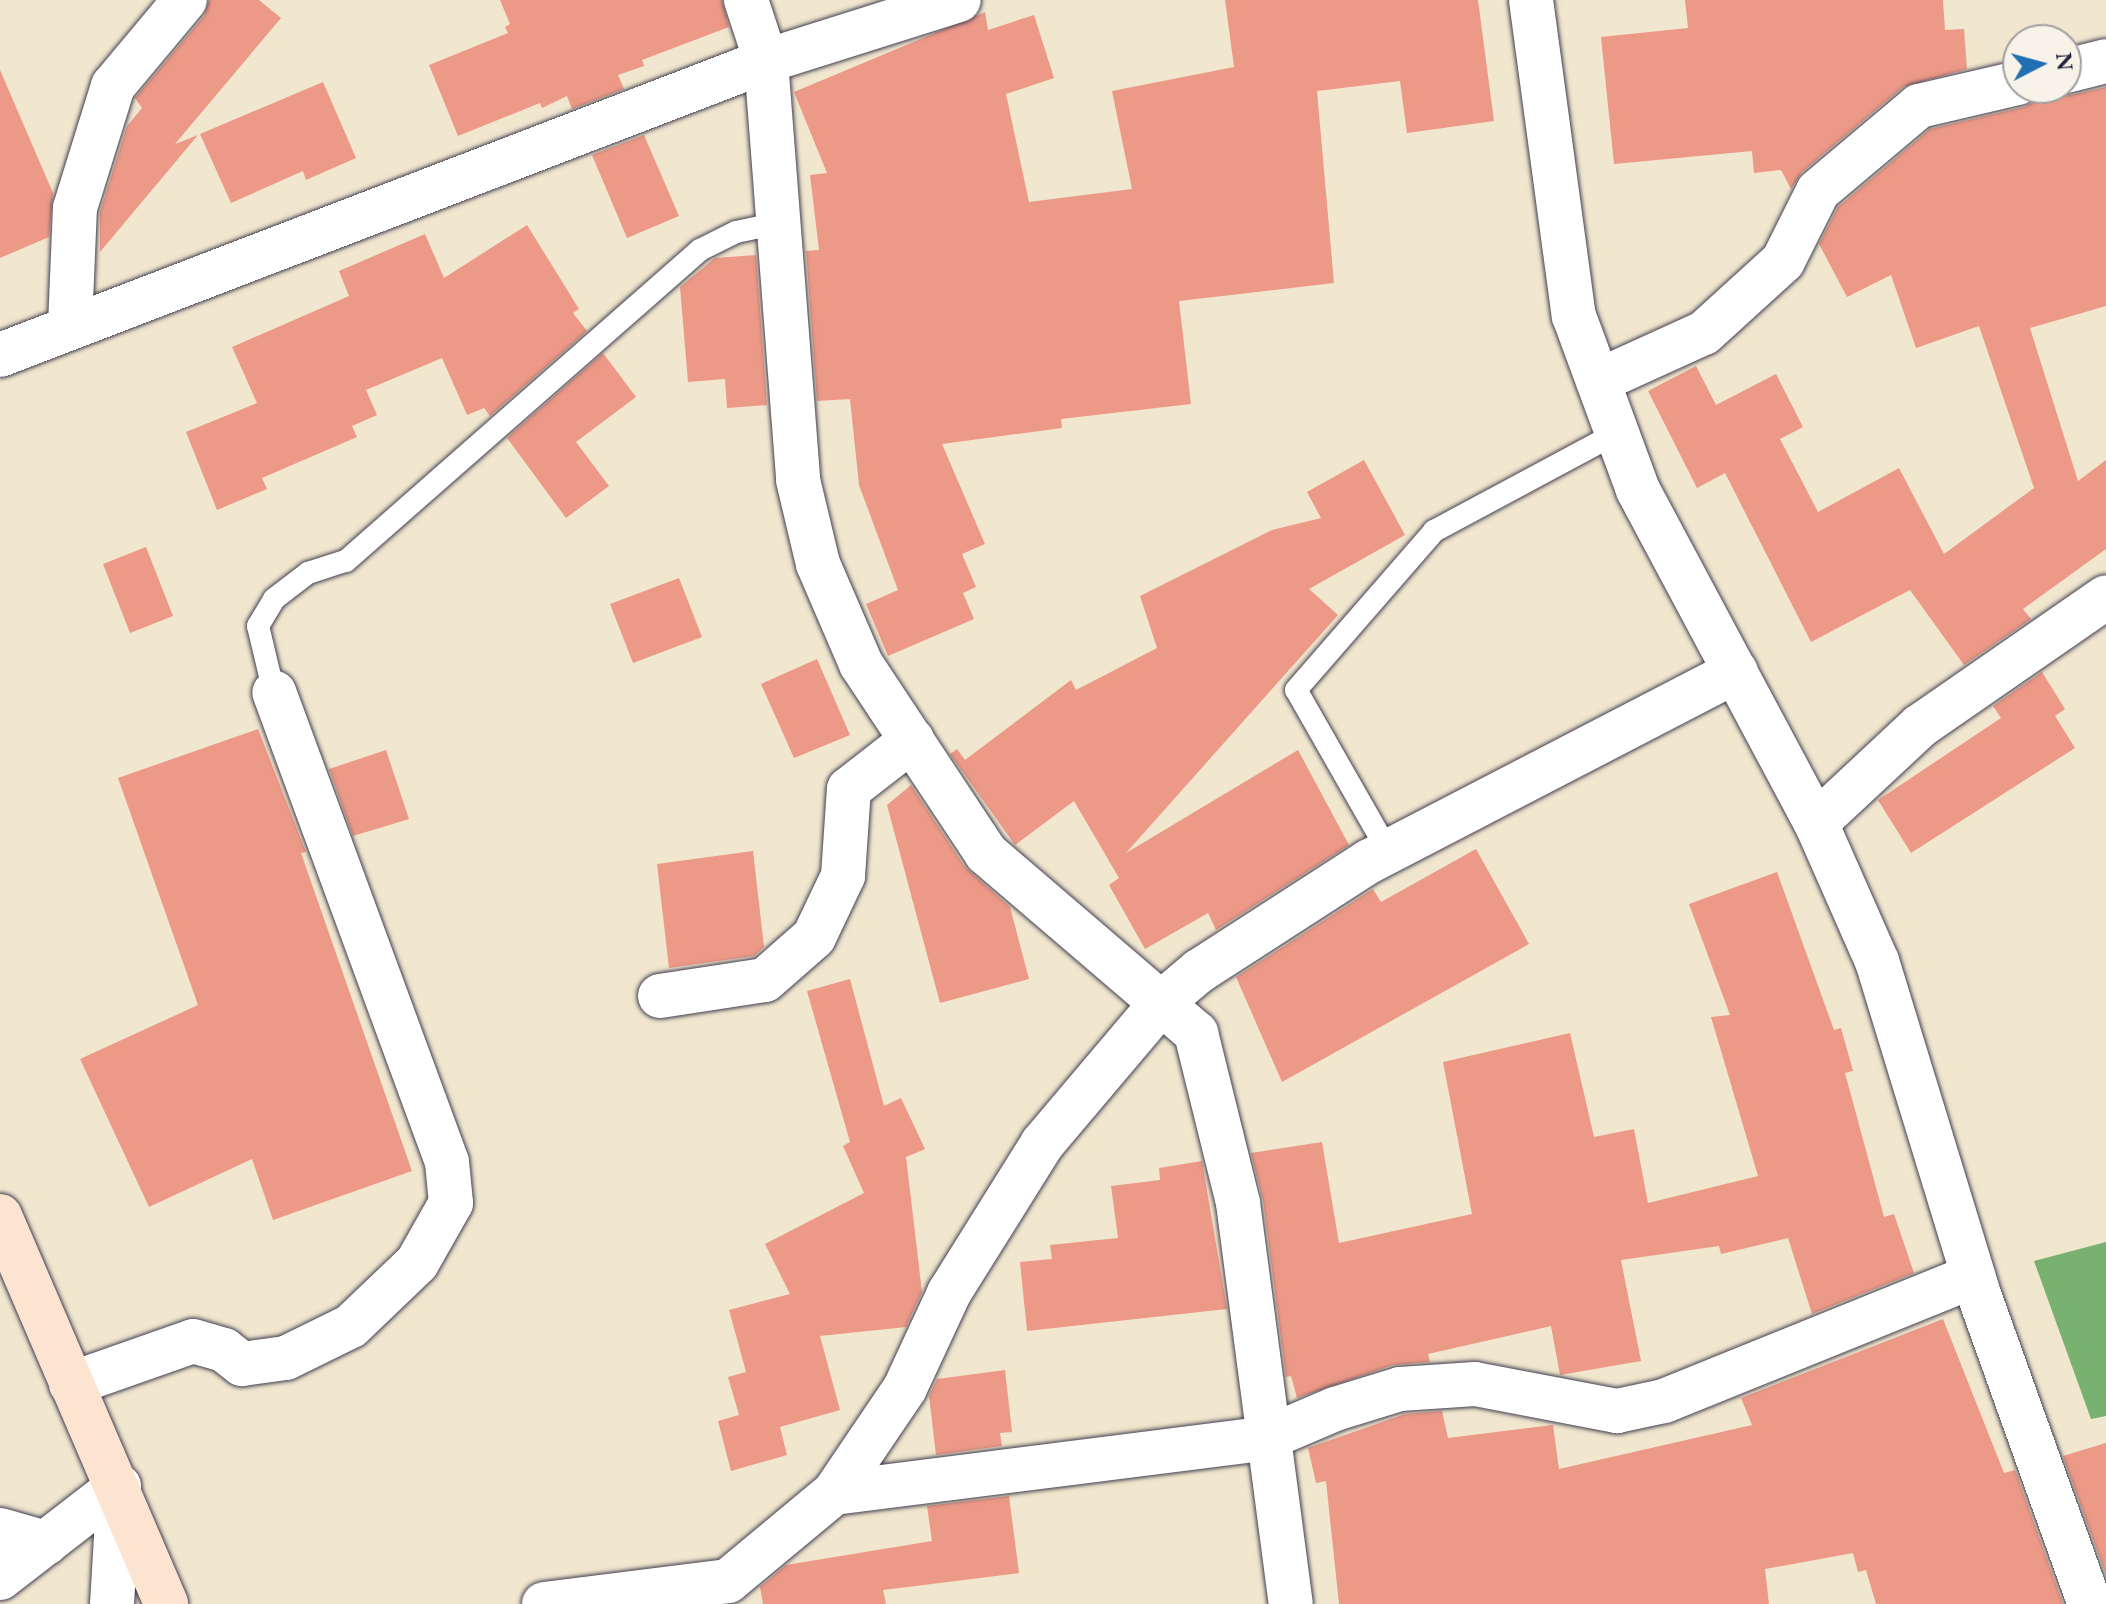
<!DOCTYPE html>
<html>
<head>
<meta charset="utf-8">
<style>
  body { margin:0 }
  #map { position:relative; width:2106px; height:1604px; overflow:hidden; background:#f1e6ce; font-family:"EB Garamond",serif }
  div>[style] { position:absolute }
  .forest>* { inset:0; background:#78b170 }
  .building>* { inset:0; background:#ed9987 }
  .roads { filter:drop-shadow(0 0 2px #413f51) drop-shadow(0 0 2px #413f51) }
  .service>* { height:22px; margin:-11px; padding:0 11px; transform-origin:11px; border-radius:11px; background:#fff }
  .minor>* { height:44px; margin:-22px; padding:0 22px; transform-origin:22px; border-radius:22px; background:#fff }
  .tertiary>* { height:44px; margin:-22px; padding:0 22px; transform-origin:22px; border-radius:22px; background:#fff }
  .secondary>* { height:44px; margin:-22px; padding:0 22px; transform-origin:22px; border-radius:22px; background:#fde4d1 }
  span { translate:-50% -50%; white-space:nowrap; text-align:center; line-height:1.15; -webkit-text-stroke:6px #f7f3e8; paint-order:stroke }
  .north { position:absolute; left:2002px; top:24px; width:80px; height:80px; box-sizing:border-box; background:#f7f3e8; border:2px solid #a29fa3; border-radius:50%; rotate:84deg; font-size:22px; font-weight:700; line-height:32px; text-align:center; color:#22223b }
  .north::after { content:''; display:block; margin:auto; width:28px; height:36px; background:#1f6fb2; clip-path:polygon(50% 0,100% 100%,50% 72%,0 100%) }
</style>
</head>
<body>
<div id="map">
  <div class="forest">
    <i style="clip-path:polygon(2106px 1242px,2106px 1416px,2091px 1419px,2034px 1261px)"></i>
  </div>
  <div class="building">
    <i style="clip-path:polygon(209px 0,259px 0,281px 18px,175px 144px,198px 135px,100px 252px,100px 212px,127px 126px,142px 108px,135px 98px,204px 16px)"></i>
    <i style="clip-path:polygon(500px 0,722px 0,729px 27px,642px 60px,644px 66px,618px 75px,624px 89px,572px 109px,567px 96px,542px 108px,540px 103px,458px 136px,429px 65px,508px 33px,505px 27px,510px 24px)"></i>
    <i style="clip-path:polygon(1225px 0,1478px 0,1494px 121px,1407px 133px,1400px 81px,1317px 91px,1334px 283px,1179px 301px,1191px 404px,1061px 419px,1062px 428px,942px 444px,985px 544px,962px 554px,976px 587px,963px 593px,974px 619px,888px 656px,866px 604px,898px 590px,859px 485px,850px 399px,817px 401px,806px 251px,819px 250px,810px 175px,827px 173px,794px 92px,985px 12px,988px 30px,1034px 15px,1054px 78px,1006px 94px,1029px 202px,1132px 189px,1112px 91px,1234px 67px)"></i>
    <i style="clip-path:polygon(1685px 0,1943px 0,1945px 30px,1964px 29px,1967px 69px,1903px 87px,1802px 172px,1791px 189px,1781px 170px,1754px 173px,1752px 151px,1614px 164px,1601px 37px,1688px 28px)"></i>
    <i style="clip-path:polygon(0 70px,53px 193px,49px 237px,0 258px)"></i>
    <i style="clip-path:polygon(323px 82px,356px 158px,306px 180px,303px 171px,231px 203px,200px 134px)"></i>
    <i style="clip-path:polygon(2106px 87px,2106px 306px,2030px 328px,2078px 481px,2106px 460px,2106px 549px,2023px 609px,2031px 619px,1964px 665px,1910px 590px,1811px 642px,1725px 473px,1697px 488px,1648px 391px,1696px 366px,1716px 405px,1776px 374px,1803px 427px,1780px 439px,1818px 512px,1899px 468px,1944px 554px,2034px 488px,1979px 326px,1916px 348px,1891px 275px,1847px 297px,1819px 244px,1838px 207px,1930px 129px,2024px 107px,2036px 101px,2042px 88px,2071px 95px)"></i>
    <i style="clip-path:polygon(644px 135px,679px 216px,627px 238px,592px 155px)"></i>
    <i style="clip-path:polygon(527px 225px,579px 309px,573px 313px,587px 331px,490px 416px,484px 408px,467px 415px,442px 358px,366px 390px,377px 415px,352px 426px,357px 437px,262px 478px,267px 489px,217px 510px,186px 432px,257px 403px,232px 347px,349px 296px,339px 271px,425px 234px,444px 278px)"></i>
    <i style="clip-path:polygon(756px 255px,767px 405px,727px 408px,725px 379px,688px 382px,680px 287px,715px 258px)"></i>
    <i style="clip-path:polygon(603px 353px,636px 397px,576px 442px,609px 486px,566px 518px,507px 438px)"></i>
    <i style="clip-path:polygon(1364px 460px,1405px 535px,1309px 589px,1338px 615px,1126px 853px,1298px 750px,1349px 845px,1216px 930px,1208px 913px,1145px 949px,1109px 885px,1119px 878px,1074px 801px,1015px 845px,950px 754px,957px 749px,965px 760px,1071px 680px,1076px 690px,1157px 648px,1140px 596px,1272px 530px,1321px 518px,1307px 492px)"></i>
    <i style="clip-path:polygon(146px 547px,173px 616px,130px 633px,103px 564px)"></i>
    <i style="clip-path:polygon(679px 578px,702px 637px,633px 663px,610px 604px)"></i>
    <i style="clip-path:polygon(817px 659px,850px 735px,794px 758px,761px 684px)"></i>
    <i style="clip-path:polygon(2042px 672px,2065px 709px,2055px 716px,2075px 748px,1911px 853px,1878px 800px,2001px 718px,1993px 706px)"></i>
    <i style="clip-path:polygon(258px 729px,306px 852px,301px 853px,412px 1171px,273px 1220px,252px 1159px,149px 1207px,80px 1059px,198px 1005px,118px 778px)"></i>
    <i style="clip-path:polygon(386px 750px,409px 819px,353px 836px,329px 769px)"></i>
    <i style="clip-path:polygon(911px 785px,965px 867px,1010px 907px,1029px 979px,940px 1003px,887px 805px)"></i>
    <i style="clip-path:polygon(1476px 849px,1529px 944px,1282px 1082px,1236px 977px,1373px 889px,1381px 902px)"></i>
    <i style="clip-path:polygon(753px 851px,764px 947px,754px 956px,669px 968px,657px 864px)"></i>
    <i style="clip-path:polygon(1777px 872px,1834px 1030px,1841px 1028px,1853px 1071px,1845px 1073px,1884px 1217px,1894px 1214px,1914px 1273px,1812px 1314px,1788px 1238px,1721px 1254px,1719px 1246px,1621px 1260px,1641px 1361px,1560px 1375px,1551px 1326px,1428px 1354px,1430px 1362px,1393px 1365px,1297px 1398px,1291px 1376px,1286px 1377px,1263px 1200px,1251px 1153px,1322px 1142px,1339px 1243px,1472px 1214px,1443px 1062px,1570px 1033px,1594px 1137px,1634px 1129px,1648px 1203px,1758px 1176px,1711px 1017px,1730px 1015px,1689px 904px)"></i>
    <i style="clip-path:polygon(850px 979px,884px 1106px,901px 1098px,925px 1149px,906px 1157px,922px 1292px,906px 1327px,820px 1336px,840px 1410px,780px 1427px,787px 1455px,731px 1471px,718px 1421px,739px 1415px,728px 1377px,746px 1372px,729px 1310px,790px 1294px,765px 1244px,864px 1193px,843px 1146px,850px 1142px,807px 991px)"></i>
    <i style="clip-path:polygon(1202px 1161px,1227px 1309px,1027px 1331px,1020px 1262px,1052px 1259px,1050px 1245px,1118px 1238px,1111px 1186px,1160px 1180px,1159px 1168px)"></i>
    <i style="clip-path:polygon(1943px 1319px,2004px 1473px,2015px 1470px,2063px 1604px,1876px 1604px,1866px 1570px,1858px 1572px,1853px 1553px,1765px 1569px,1769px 1604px,1339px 1604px,1326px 1481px,1316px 1483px,1308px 1448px,1405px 1414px,1442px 1411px,1448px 1438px,1553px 1425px,1559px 1469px,1752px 1425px,1741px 1398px)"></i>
    <i style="clip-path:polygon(1005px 1370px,1012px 1432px,1000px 1433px,1002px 1446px,936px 1455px,929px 1396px,937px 1379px)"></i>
    <i style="clip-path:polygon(2106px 1443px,2106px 1575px,2063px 1456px)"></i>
    <i style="clip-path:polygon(1009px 1496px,1019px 1573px,883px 1590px,886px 1604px,763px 1604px,760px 1587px,786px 1565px,932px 1541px,927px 1506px)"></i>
  </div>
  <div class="roads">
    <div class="service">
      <i style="left:274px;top:693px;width:69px;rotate:-103.4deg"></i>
      <i style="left:258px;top:626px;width:31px;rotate:-59deg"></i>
      <i style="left:274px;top:599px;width:43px;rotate:-37.4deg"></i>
      <i style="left:308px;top:573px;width:40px;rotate:-18deg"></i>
      <i style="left:346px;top:561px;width:471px;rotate:-41.3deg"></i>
      <i style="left:700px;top:250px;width:40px;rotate:-26.6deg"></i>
      <i style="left:736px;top:232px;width:44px;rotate:-11.8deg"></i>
      <i style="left:1388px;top:851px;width:185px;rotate:-119.7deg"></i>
      <i style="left:1296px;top:690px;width:211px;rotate:-49deg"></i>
      <i style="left:1434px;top:531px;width:208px;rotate:-28.2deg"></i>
    </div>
    <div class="minor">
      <i style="left:746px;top:0;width:64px;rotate:71.8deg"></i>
      <i style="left:766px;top:61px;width:420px;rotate:85.6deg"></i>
      <i style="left:798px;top:480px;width:86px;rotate:76.6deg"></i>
      <i style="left:818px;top:564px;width:109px;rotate:66.7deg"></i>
      <i style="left:861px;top:664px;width:227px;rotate:56.5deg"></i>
      <i style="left:986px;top:853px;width:277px;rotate:40.6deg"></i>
      <i style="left:1196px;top:1033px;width:175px;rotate:76.1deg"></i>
      <i style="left:1238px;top:1203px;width:404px;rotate:82.5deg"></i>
      <i style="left:2066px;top:71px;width:41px;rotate:-14deg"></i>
      <i style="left:70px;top:326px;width:118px;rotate:-87.6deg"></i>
      <i style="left:75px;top:208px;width:128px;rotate:-72.7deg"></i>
      <i style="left:113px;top:86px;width:112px;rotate:-50.1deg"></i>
      <i style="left:0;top:355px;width:820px;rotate:-21deg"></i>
      <i style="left:766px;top:61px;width:202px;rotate:-17.5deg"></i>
      <i style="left:1598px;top:381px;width:116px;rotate:-24.4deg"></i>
      <i style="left:1704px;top:333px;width:107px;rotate:-42.3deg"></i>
      <i style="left:1783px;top:261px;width:78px;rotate:-63.4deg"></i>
      <i style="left:1818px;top:191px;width:132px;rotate:-40.1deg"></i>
      <i style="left:1919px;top:106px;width:102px;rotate:-13.1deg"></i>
      <i style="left:1816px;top:823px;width:142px;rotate:-43deg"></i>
      <i style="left:1920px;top:726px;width:226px;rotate:-34.7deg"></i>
      <i style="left:660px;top:996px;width:106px;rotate:-8.7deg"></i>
      <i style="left:765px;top:980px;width:65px;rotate:-41.3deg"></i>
      <i style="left:814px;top:937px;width:68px;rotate:-64.6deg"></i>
      <i style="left:843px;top:876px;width:87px;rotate:-86.1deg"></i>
      <i style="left:849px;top:789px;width:80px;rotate:-37.9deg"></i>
      <i style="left:71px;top:1384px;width:129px;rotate:-19.4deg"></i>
      <i style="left:193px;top:1341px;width:32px;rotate:16deg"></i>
      <i style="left:224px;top:1350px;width:23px;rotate:38deg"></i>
      <i style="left:242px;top:1364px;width:44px;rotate:-7.8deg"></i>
      <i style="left:286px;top:1358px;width:72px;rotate:-26.2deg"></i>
      <i style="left:351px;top:1326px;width:91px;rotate:-43.7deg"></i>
      <i style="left:417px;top:1263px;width:69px;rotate:-60.5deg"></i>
      <i style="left:451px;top:1203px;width:41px;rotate:-95.6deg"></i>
      <i style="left:447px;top:1162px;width:500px;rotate:-110.2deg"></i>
      <i style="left:834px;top:1493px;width:127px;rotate:-55.9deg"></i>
      <i style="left:905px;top:1388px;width:105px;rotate:-65.1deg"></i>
      <i style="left:949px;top:1293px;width:176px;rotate:-58deg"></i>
      <i style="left:1042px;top:1144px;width:185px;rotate:-49.8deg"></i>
      <i style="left:1161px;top:1003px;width:50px;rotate:-40.1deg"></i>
      <i style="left:1199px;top:971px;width:203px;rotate:-32.8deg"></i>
      <i style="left:1370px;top:861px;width:412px;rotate:-27.4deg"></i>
      <i style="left:0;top:1530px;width:48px;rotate:15.8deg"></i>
      <i style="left:0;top:1578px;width:150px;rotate:-37.7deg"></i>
      <i style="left:544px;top:1604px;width:185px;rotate:-7.1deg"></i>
      <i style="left:728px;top:1581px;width:138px;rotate:-39.7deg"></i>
      <i style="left:834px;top:1493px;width:436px;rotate:-7.2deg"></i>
      <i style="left:1267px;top:1438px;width:74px;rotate:-23.1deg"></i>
      <i style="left:1335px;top:1409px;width:68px;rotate:-17.1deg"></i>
      <i style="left:1400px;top:1389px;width:75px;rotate:-3.8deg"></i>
      <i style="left:1475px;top:1384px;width:145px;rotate:10.8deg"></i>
      <i style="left:1617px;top:1411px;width:48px;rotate:-12deg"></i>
      <i style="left:1664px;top:1401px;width:333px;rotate:-22deg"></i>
    </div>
    <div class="tertiary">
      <i style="left:1531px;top:0;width:319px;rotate:82.3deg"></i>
      <i style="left:1574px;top:316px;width:185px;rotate:69.8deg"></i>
      <i style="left:1638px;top:490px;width:378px;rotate:61.9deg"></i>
      <i style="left:1816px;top:823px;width:151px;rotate:66.2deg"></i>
      <i style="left:1877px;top:961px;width:343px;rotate:73deg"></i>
      <i style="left:1977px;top:1289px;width:335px;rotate:70.3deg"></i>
      <i style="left:112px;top:1604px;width:118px;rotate:-86.6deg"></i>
    </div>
    <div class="secondary">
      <i style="left:0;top:1216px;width:422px;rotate:66.8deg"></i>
    </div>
  </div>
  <div class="north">N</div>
</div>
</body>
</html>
